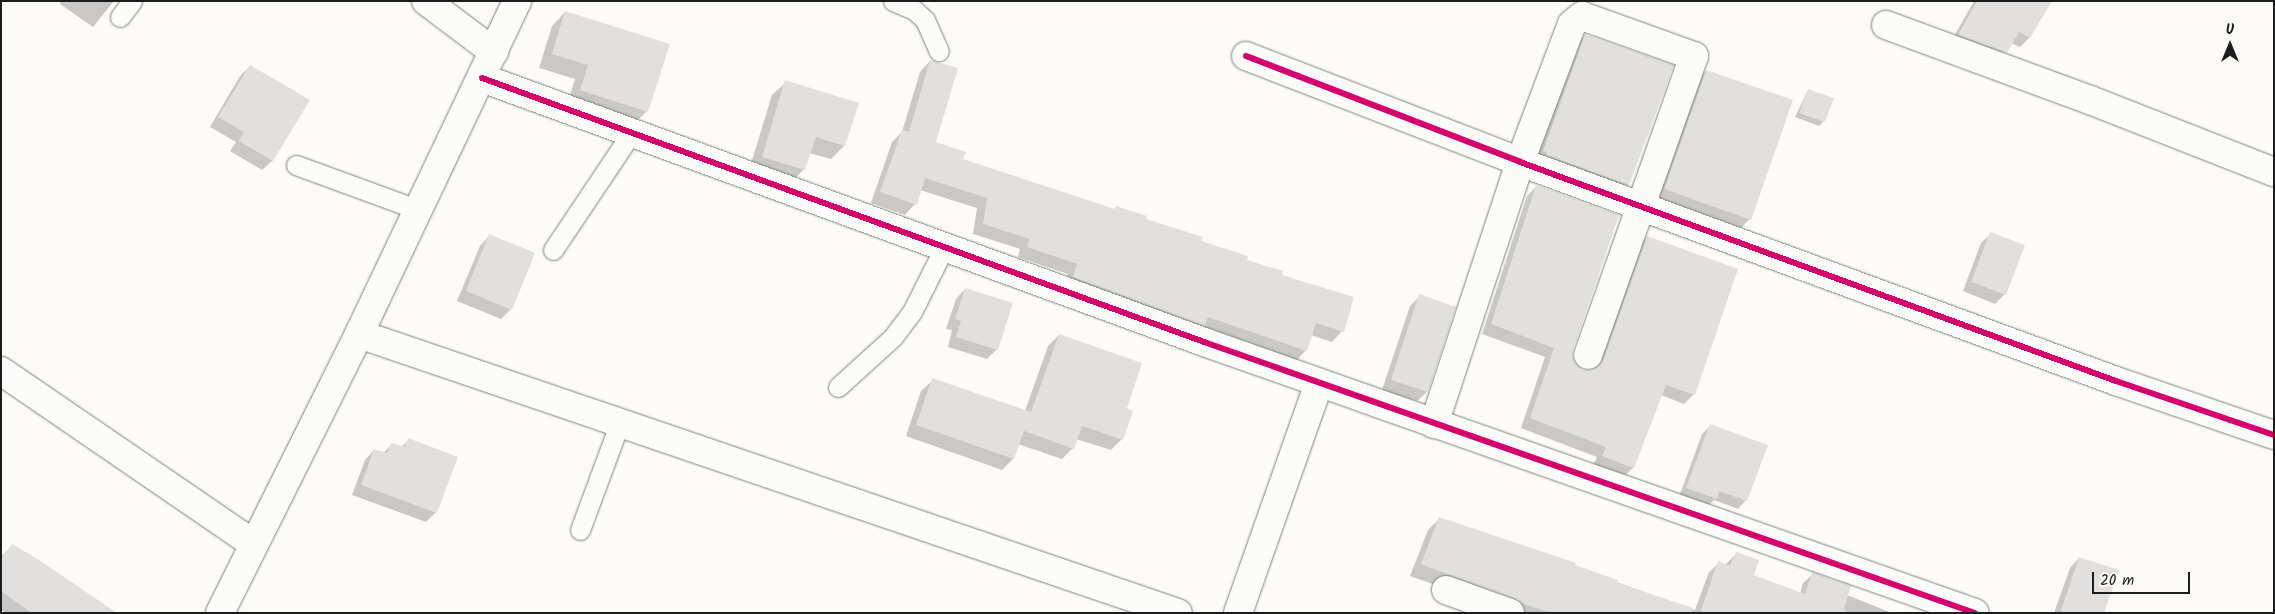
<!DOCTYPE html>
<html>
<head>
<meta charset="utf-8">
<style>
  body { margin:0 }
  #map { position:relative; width:2275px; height:614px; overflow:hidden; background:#fcfbf8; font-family:Kalam,sans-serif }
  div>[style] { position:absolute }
  .shadow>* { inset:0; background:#0003 }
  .building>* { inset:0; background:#e1e0de }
  .roads { filter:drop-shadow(0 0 1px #81807f) drop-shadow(0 0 1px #81807f) }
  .service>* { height:19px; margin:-9.5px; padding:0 9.5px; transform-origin:9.5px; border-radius:9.5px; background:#fbfbf9 }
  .minor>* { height:28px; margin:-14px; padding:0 14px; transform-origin:14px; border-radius:14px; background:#fbfbf9 }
  .cycleway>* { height:6px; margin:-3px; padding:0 3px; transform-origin:3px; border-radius:3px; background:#d6006c }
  span { translate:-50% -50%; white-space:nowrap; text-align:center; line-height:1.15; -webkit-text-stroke:4px #fdfcf7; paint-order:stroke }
  .frame { position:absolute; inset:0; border:2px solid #1c1c1c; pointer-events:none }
  .north { position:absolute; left:2205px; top:20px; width:50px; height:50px; -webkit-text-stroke:4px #fdfcf7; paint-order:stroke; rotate:0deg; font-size:14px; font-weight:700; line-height:20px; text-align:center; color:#1c1c1c }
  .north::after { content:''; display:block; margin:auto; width:18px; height:22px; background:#1c1c1c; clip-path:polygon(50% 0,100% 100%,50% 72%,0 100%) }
  .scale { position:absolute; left:2092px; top:572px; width:98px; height:22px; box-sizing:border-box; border:2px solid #1c1c1c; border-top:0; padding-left:6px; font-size:15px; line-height:18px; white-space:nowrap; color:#1c1c1c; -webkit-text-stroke:4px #fdfcf7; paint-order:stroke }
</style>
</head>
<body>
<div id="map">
  <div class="shadow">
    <i style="clip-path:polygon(61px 1px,114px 1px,93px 27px,60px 4px)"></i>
    <i style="clip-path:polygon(1974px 1px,2043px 1px,2049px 5px,2029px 38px,2020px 47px,2011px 43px,1996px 62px,1949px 45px)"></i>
    <i style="clip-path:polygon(565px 12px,647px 111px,633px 125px,567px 104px,575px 79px,539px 68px,552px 26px)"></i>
    <i style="clip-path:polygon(1585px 35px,1672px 66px,1628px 185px,1618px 195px,1534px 160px,1576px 45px)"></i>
    <i style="clip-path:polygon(930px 61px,935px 143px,962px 159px,1114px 210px,1116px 207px,1280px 276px,1342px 331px,1332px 342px,1311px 335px,1306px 350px,1296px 361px,1063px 288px,1068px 274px,1018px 257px,1020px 249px,973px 234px,977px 208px,920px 190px,915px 204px,905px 215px,871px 203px,892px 142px,902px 132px,920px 72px)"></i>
    <i style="clip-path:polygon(250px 66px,308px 101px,272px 161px,262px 170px,230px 151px,236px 142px,210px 127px,240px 76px)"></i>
    <i style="clip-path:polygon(1706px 71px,1750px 219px,1740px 229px,1655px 198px,1696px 81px)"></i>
    <i style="clip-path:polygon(786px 82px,844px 146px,831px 159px,809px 153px,804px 169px,791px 183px,749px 170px,772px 95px)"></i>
    <i style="clip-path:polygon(1808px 90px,1824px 121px,1819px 126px,1795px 117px)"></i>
    <i style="clip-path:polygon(1537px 186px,1572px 359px,1582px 371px,1594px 370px,1637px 247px,1647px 237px,1694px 394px,1684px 404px,1661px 395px,1633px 468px,1623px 477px,1593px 466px,1597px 457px,1521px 428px,1545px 357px,1482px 334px,1527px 196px)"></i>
    <i style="clip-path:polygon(1991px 234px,2005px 294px,1995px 304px,1963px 291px,1981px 243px)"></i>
    <i style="clip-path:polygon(489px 236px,511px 309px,501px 319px,457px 301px,480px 246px)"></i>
    <i style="clip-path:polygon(965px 289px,997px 349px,987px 359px,948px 347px,952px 330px,946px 329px,956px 299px)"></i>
    <i style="clip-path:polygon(1420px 296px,1455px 307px,1427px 392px,1417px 401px,1382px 390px,1410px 306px)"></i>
    <i style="clip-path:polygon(1059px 335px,1125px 409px,1122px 439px,1111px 450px,1076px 439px,1073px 448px,1062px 459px,1018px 444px,1013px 459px,1002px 470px,906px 436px,921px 391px,933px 380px,1025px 411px,1048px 346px)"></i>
    <i style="clip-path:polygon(1711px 425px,1746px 500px,1738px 509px,1714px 500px,1707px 507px,1679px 497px,1702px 434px)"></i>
    <i style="clip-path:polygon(409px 440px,436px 512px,426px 522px,352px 495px,365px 460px,374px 450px,383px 453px,392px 444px,401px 447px)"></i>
    <i style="clip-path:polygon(1439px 519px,1695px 610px,1709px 572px,1719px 563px,1725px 565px,1736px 554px,1752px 575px,1800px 594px,1803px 583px,1813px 574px,1847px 595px,1892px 613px,1513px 613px,1410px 576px,1428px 530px)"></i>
    <i style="clip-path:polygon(12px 546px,115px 613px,6px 613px,1px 610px,1px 557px)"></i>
    <i style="clip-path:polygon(2079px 558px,2103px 613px,2054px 613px,2070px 568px)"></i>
  </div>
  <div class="building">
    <i style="clip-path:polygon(1977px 1px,2052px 1px,2030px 38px,2019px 32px,2007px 53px,1958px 35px)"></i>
    <i style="clip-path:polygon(565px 11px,670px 44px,648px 112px,580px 90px,588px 65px,552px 54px)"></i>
    <i style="clip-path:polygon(1585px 34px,1674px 65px,1629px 185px,1546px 155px,1547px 152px,1543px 151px)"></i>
    <i style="clip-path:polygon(930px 60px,958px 68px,936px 142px,966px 152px,963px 159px,1115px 209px,1116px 206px,1147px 216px,1146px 219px,1203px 237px,1201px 241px,1248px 256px,1247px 260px,1283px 271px,1282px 275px,1354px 297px,1344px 332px,1316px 323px,1307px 351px,1208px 317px,1205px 326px,1073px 277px,1077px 264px,1027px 247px,1030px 239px,983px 224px,987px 198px,925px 178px,917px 205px,880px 192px,902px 130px,909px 132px)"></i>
    <i style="clip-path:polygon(250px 65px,310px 100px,273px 161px,239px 141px,244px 132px,218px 117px)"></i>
    <i style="clip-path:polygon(1706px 70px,1793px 100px,1751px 220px,1664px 189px)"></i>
    <i style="clip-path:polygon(785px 80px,859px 103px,845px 146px,816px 137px,805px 170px,762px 157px)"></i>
    <i style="clip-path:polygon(1808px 89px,1834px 98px,1825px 122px,1799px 113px)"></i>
    <i style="clip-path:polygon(1536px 185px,1619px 215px,1573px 350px,1573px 358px,1582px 370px,1591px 370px,1603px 360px,1647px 236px,1738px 269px,1695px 395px,1666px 385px,1634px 468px,1602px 456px,1606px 447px,1530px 418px,1554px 348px,1491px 324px)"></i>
    <i style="clip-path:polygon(1990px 232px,2025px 245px,2006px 295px,1971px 282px)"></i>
    <i style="clip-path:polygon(489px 234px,535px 253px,512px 310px,466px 291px)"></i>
    <i style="clip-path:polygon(965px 288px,1013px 303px,998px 350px,956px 337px,961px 321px,955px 319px)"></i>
    <i style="clip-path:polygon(1419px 294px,1456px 307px,1428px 392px,1391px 380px)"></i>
    <i style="clip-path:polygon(1059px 334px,1142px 363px,1127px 408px,1133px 411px,1123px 440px,1082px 426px,1074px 449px,1024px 431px,1014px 459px,916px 425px,932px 378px,1031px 412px)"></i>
    <i style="clip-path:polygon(1710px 424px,1768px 445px,1747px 501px,1719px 491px,1717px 499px,1686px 488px)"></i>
    <i style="clip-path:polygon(408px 438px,458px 457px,437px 513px,361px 485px,374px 449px,387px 453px,391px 443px,405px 447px)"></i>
    <i style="clip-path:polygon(1439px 517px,1576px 563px,1575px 565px,1618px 580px,1617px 583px,1693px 608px,1692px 613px,1552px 613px,1524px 604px,1421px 564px)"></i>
    <i style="clip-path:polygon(12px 544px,39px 560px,117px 613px,32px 613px,1px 591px,1px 559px)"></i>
    <i style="clip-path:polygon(1736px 552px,1759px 560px,1754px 575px,1805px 594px,1812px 572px,1851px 586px,1844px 609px,1847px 613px,1700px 613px,1718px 561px,1730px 566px)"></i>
    <i style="clip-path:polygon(2079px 557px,2119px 570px,2104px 613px,2060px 613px)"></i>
  </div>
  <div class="roads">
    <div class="service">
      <i style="left:893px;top:1px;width:23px;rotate:23deg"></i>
      <i style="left:914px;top:10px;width:15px;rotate:42deg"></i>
      <i style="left:925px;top:20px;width:34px;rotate:66deg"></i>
      <i style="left:120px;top:17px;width:20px;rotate:-53deg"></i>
      <i style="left:296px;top:165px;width:131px;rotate:20.1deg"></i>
      <i style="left:553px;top:250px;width:142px;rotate:-56.2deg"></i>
      <i style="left:838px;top:387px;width:74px;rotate:-42.3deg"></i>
      <i style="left:893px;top:337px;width:31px;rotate:-53deg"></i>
      <i style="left:912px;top:312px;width:74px;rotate:-63.4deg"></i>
      <i style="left:580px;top:530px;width:115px;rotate:-69.7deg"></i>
    </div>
    <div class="minor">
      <i style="left:426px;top:1px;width:85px;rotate:36.9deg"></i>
      <i style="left:1886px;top:25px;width:217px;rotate:20.2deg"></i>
      <i style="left:2090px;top:100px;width:198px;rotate:21.4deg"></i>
      <i style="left:1246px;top:56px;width:294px;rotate:21.1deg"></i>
      <i style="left:1520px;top:162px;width:635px;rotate:20.18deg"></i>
      <i style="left:2116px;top:381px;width:167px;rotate:18.9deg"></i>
      <i style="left:482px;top:78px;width:769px;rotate:20.08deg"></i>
      <i style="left:1204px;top:342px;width:817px;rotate:19.37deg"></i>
      <i style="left:359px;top:334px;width:865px;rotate:18.81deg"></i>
      <i style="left:1px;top:371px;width:306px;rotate:34.4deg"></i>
      <i style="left:1434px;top:424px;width:276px;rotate:-71.8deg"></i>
      <i style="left:1520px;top:162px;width:147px;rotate:-69.4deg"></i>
      <i style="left:1572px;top:24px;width:13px;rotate:-39deg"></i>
      <i style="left:1582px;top:16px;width:119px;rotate:19.7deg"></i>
      <i style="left:1694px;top:56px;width:317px;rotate:109.5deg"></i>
      <i style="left:1446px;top:590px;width:68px;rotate:19.8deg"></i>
      <i style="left:220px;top:613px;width:312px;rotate:-63.5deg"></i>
      <i style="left:359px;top:334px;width:369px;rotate:-64.6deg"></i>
      <i style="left:1238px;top:613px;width:244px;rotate:-70.6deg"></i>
    </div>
  </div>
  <div class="cycleway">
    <i style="left:1246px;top:56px;width:294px;rotate:21.1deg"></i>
    <i style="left:1520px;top:162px;width:635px;rotate:20.18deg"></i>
    <i style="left:2116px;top:381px;width:167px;rotate:18.9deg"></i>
    <i style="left:482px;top:78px;width:769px;rotate:20.08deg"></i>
    <i style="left:1204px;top:342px;width:817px;rotate:19.37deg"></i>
  </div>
  <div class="frame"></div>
  <div class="north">U</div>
  <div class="scale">20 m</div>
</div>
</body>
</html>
